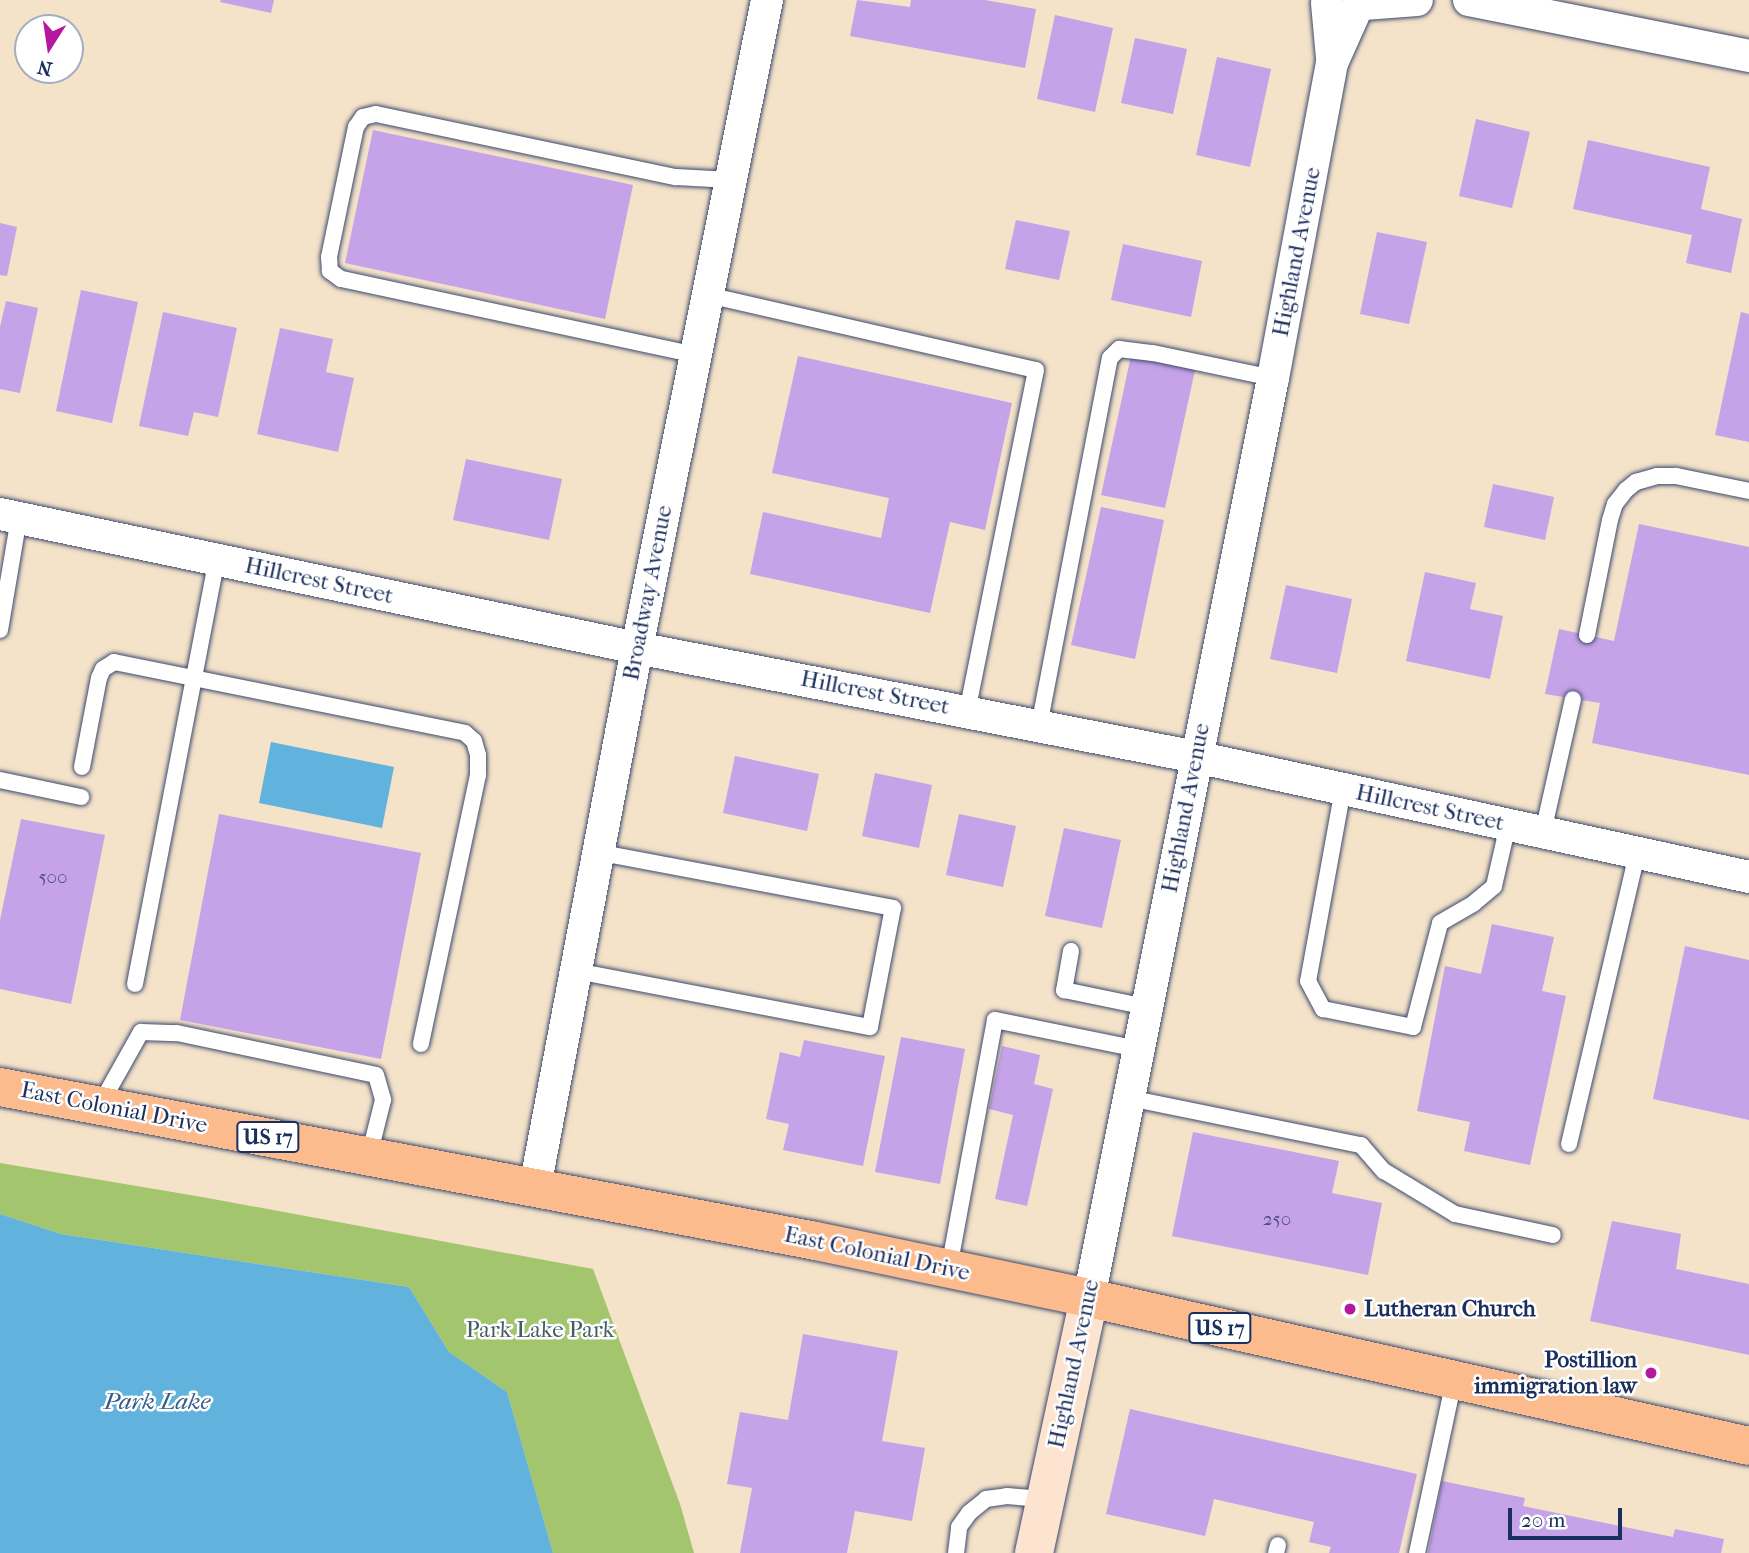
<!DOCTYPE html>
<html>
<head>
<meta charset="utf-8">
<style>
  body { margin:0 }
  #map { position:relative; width:1749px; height:1553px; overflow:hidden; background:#f4e2c9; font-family:"IM FELL French Canon",serif }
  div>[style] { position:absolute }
  .green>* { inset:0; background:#a2c56e }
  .water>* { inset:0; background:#61b2dc }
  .building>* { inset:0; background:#c6a2e8 }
  .roads { filter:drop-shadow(0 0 2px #3c4a6e) drop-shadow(0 0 2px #3c4a6e) }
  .lane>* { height:16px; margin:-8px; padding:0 8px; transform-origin:8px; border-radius:8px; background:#fff }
  .street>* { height:32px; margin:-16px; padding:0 16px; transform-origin:16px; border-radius:16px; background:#fff }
  .secondary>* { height:38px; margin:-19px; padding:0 19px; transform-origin:19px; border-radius:19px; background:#fde4d1 }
  .highway>* { height:38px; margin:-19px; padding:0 19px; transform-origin:19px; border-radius:19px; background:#fbbb8c }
  .dots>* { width:19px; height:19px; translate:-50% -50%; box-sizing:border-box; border:4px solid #fff; border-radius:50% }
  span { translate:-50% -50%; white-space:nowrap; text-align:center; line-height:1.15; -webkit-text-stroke:5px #fff; paint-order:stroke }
  .number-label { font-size:19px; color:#464c80 }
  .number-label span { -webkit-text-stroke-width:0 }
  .shield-label span { padding:2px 5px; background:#fff; border:2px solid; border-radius:5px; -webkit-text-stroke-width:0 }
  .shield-label { font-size:21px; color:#1b2f5e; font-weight:700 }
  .street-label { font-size:23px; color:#1b2f5e }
  .poi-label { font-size:23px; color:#1b2f5e; font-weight:700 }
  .left { translate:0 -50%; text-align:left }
  .right { translate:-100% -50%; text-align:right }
  .park-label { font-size:23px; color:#445c63 }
  .water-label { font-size:24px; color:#345d8a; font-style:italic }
  .north { position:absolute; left:14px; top:14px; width:70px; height:70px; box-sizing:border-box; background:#fff; border:2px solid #a4acbf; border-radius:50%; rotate:192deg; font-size:19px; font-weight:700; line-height:28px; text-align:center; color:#1b2f5e }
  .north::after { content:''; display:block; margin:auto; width:24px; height:32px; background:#b5179e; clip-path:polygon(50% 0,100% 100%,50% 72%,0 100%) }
  .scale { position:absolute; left:1508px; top:1508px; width:114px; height:32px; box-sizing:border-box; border:4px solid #1b2f5e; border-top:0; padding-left:9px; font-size:21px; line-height:24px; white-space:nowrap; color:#1b2f5e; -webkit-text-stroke:5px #fff; paint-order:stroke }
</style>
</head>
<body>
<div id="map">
  <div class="green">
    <i style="clip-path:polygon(0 1163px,202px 1197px,593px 1269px,680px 1504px,694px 1553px,553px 1553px,507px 1392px,449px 1352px,409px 1287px,61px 1234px,0 1214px)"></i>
  </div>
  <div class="water">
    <i style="clip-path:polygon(271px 742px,394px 767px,382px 828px,259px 803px)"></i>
    <i style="clip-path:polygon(0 1214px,61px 1234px,409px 1287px,449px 1352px,507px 1392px,553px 1553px,0 1553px)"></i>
  </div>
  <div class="building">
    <i style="clip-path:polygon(221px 0,274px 0,271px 13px,220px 2px)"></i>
    <i style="clip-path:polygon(857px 0,910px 7px,911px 0,985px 0,1036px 9px,1025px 68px,850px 36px)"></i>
    <i style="clip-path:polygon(1055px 15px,1113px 28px,1095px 112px,1037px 99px)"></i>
    <i style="clip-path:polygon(1135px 38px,1187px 49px,1173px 114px,1121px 103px)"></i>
    <i style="clip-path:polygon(1217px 57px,1271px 69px,1250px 167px,1196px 155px)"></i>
    <i style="clip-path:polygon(1476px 119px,1530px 132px,1512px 208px,1459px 196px)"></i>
    <i style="clip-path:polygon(373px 130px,633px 185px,605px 319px,345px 263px)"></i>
    <i style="clip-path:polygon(1588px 140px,1710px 167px,1701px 209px,1742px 219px,1731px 273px,1686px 263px,1692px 235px,1573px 209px)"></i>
    <i style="clip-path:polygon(1016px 220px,1070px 231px,1059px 280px,1005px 269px)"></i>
    <i style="clip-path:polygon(0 223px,17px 227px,7px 276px,0 275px)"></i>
    <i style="clip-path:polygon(1377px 232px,1427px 242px,1409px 324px,1360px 314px)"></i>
    <i style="clip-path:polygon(1123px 244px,1202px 261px,1191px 317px,1111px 300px)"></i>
    <i style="clip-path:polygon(81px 290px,138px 302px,112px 423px,56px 411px)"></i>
    <i style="clip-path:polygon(6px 301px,38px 308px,20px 393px,0 389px,0 327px)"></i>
    <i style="clip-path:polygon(163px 312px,237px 328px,218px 417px,194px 412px,188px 436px,139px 426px)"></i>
    <i style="clip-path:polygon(1741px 312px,1749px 314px,1749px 442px,1715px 435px)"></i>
    <i style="clip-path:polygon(280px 328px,333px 339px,326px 372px,354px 378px,338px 452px,257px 434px)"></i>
    <i style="clip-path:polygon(798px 356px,1012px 403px,985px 530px,950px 522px,930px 613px,750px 574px,763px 512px,881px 538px,889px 498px,772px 473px)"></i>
    <i style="clip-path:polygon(1131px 356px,1195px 370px,1165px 508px,1101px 495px)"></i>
    <i style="clip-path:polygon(466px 459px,562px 479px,549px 540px,453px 520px)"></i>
    <i style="clip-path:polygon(1493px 484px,1554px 497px,1545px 540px,1484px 527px)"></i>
    <i style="clip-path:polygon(1101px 507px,1164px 520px,1135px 659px,1071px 645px)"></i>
    <i style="clip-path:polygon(1639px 524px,1749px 547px,1749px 775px,1592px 743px,1600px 703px,1545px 694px,1559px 629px,1614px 641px)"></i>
    <i style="clip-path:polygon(1425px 572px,1476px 583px,1470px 609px,1503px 616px,1490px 679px,1406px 661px)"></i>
    <i style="clip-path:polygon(1286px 585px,1352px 599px,1337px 673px,1270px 659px)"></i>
    <i style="clip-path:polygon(735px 756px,819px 774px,807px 831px,723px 813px)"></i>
    <i style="clip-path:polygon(875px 773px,932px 785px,919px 848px,862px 836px)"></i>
    <i style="clip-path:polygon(219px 814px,421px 853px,381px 1059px,180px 1020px)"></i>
    <i style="clip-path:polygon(959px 814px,1016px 826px,1003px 887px,946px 875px)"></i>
    <i style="clip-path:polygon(21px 819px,105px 835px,71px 1004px,0 989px,0 920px)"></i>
    <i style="clip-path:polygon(1064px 828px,1121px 840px,1102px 928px,1045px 916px)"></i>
    <i style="clip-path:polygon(1492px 924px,1554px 937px,1542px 991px,1566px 996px,1530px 1165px,1464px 1151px,1470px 1122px,1417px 1111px,1445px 966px,1481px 974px)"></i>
    <i style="clip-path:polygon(1685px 946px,1749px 960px,1749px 1120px,1653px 1099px)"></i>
    <i style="clip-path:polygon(901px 1037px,965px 1049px,940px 1184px,875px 1172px)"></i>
    <i style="clip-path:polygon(804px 1040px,885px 1056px,863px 1166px,783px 1150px,789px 1124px,766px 1119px,780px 1052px,800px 1057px)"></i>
    <i style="clip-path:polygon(1002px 1046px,1040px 1055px,1034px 1084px,1053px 1089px,1027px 1206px,995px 1199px,1013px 1115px,989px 1109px)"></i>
    <i style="clip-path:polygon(1193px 1132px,1339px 1161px,1332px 1193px,1382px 1203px,1368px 1275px,1172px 1236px)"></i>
    <i style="clip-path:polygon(1612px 1221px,1681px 1234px,1676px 1269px,1749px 1284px,1749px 1355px,1590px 1321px)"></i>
    <i style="clip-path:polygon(803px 1334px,898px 1351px,882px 1441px,925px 1448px,912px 1521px,855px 1511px,847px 1553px,740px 1553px,752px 1488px,727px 1484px,740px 1412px,788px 1420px)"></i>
    <i style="clip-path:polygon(1130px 1409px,1417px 1474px,1399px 1553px,1329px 1553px,1331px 1547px,1309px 1542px,1314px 1522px,1214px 1499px,1205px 1536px,1106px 1514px)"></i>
    <i style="clip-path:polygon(1442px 1481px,1525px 1498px,1523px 1506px,1673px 1537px,1675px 1529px,1724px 1539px,1721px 1553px,1428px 1553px)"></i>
  </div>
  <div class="roads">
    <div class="lane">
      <i style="left:708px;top:295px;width:336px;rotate:12.9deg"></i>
      <i style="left:1036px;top:370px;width:348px;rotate:101.4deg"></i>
      <i style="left:696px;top:355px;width:363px;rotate:-167.9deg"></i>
      <i style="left:341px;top:279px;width:14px;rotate:-144deg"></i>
      <i style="left:330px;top:271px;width:14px;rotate:-94deg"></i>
      <i style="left:329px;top:257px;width:133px;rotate:-78.3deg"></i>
      <i style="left:356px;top:127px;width:12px;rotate:-55deg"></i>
      <i style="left:363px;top:117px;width:13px;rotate:-13deg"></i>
      <i style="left:376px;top:114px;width:307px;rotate:11.9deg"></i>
      <i style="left:676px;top:177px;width:55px;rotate:3.1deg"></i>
      <i style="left:0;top:630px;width:114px;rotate:-80.4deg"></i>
      <i style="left:1587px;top:635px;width:117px;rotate:-78.7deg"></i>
      <i style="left:1610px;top:520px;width:17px;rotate:-73deg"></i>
      <i style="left:1615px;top:504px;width:18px;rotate:-52deg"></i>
      <i style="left:1626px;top:490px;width:13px;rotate:-39deg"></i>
      <i style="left:1636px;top:482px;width:22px;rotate:-16deg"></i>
      <i style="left:1657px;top:476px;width:19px"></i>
      <i style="left:1676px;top:476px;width:75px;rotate:11.6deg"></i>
      <i style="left:1039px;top:726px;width:375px;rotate:-79.1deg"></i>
      <i style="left:1110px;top:358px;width:13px;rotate:-45deg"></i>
      <i style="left:1119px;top:349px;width:34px;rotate:7deg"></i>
      <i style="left:1153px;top:353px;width:123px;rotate:11.8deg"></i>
      <i style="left:82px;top:767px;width:91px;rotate:-79.2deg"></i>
      <i style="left:99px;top:678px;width:10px;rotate:-66deg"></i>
      <i style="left:103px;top:669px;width:13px;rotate:-32deg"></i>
      <i style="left:114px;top:662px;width:358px;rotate:11.4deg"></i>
      <i style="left:465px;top:733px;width:12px;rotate:42deg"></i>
      <i style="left:474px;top:741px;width:15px;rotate:74deg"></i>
      <i style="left:478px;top:755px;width:20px;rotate:90deg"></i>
      <i style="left:478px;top:775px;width:275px;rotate:102deg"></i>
      <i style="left:0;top:780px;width:83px;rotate:11.9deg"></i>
      <i style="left:1343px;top:789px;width:195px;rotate:100.3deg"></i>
      <i style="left:1308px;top:981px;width:32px;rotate:62deg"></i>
      <i style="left:1323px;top:1009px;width:92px;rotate:11.3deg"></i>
      <i style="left:1413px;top:1027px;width:107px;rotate:-75.4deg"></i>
      <i style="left:1440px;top:923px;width:39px;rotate:-30deg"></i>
      <i style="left:1474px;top:903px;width:26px;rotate:-40deg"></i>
      <i style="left:1494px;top:886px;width:63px;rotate:-77.1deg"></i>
      <i style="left:1543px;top:832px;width:136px;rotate:-77.3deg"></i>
      <i style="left:1071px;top:951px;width:40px;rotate:100deg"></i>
      <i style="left:1064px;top:990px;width:84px;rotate:11.7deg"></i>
      <i style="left:576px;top:971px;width:299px;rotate:10.8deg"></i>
      <i style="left:870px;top:1027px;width:121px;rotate:-79.1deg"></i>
      <i style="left:893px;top:908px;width:300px;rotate:-169.3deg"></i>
      <i style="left:135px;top:984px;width:432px;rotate:-79.1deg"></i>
      <i style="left:1129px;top:1098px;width:237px;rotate:11.5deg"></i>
      <i style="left:1361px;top:1145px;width:35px;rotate:49deg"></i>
      <i style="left:1384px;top:1171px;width:83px;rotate:31.2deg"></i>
      <i style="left:1455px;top:1214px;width:100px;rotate:12.1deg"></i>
      <i style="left:100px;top:1105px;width:84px;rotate:-60.7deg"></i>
      <i style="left:141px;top:1032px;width:36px;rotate:2deg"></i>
      <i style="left:177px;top:1033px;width:203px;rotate:11.9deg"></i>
      <i style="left:376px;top:1075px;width:26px;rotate:74deg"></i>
      <i style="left:383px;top:1100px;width:58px;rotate:104deg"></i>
      <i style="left:1569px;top:1144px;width:299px;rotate:-76.8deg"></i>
      <i style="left:949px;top:1268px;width:252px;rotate:-79.5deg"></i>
      <i style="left:995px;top:1020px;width:146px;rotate:11.5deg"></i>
      <i style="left:956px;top:1553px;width:26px;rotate:-83deg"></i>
      <i style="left:959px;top:1527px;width:17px;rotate:-54deg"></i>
      <i style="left:969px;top:1513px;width:22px;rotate:-39deg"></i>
      <i style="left:986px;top:1499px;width:21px;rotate:-8deg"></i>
      <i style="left:1007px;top:1496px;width:38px;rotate:5deg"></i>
      <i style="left:1276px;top:1553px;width:8px;rotate:-76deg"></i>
      <i style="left:1417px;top:1553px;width:177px;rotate:-77.9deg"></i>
    </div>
    <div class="street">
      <i style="left:1469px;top:0;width:286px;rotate:11.3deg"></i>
      <i style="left:1327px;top:3px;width:55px;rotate:84.8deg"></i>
      <i style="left:1364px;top:4px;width:53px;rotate:-4.3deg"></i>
      <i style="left:0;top:514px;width:651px;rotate:11.88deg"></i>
      <i style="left:637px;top:648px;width:570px;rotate:11.03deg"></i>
      <i style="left:1196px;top:757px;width:566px;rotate:12.24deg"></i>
      <i style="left:535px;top:1187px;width:549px;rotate:-79.28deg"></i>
      <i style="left:637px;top:648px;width:661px;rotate:-78.66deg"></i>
      <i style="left:1089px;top:1298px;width:938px;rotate:-78.69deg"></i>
      <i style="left:1273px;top:378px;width:320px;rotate:-79.4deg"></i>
      <i style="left:1332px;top:63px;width:61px;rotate:-65.9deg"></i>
    </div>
    <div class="secondary">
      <i style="left:1034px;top:1553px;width:261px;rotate:-77.8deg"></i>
    </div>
    <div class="highway">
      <i style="left:0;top:1087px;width:830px;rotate:10.69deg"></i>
      <i style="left:816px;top:1241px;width:279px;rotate:11.8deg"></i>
      <i style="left:1089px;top:1298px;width:676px;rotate:12.64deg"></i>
    </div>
  </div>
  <div class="dots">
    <i style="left:1350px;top:1309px;background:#b5179e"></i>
    <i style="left:1651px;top:1373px;background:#b5179e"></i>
  </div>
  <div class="number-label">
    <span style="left:53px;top:878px">500</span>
    <span style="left:1277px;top:1220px">250</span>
  </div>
  <div class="shield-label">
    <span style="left:268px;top:1137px">US 17</span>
    <span style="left:1220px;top:1328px">US 17</span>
  </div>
  <div class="street-label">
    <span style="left:1297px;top:252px;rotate:-79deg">Highland Avenue</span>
    <span style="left:319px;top:581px;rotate:12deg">Hillcrest Street</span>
    <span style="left:648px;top:593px;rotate:-79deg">Broadway Avenue</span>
    <span style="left:875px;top:693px;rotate:11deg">Hillcrest Street</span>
    <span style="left:1186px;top:808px;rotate:-79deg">Highland Avenue</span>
    <span style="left:1430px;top:808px;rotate:12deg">Hillcrest Street</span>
    <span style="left:114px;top:1108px;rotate:11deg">East Colonial Drive</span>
    <span style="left:877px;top:1254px;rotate:12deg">East Colonial Drive</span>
    <span style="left:1074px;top:1364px;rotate:-78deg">Highland Avenue</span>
  </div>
  <div class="poi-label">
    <span class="left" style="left:1364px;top:1309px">Lutheran Church</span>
    <span class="right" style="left:1637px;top:1373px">Postillion<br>immigration law</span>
  </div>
  <div class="park-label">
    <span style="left:540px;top:1330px">Park Lake Park</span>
  </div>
  <div class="water-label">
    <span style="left:157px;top:1402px">Park Lake</span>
  </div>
  <div class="north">N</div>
  <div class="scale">20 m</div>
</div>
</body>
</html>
